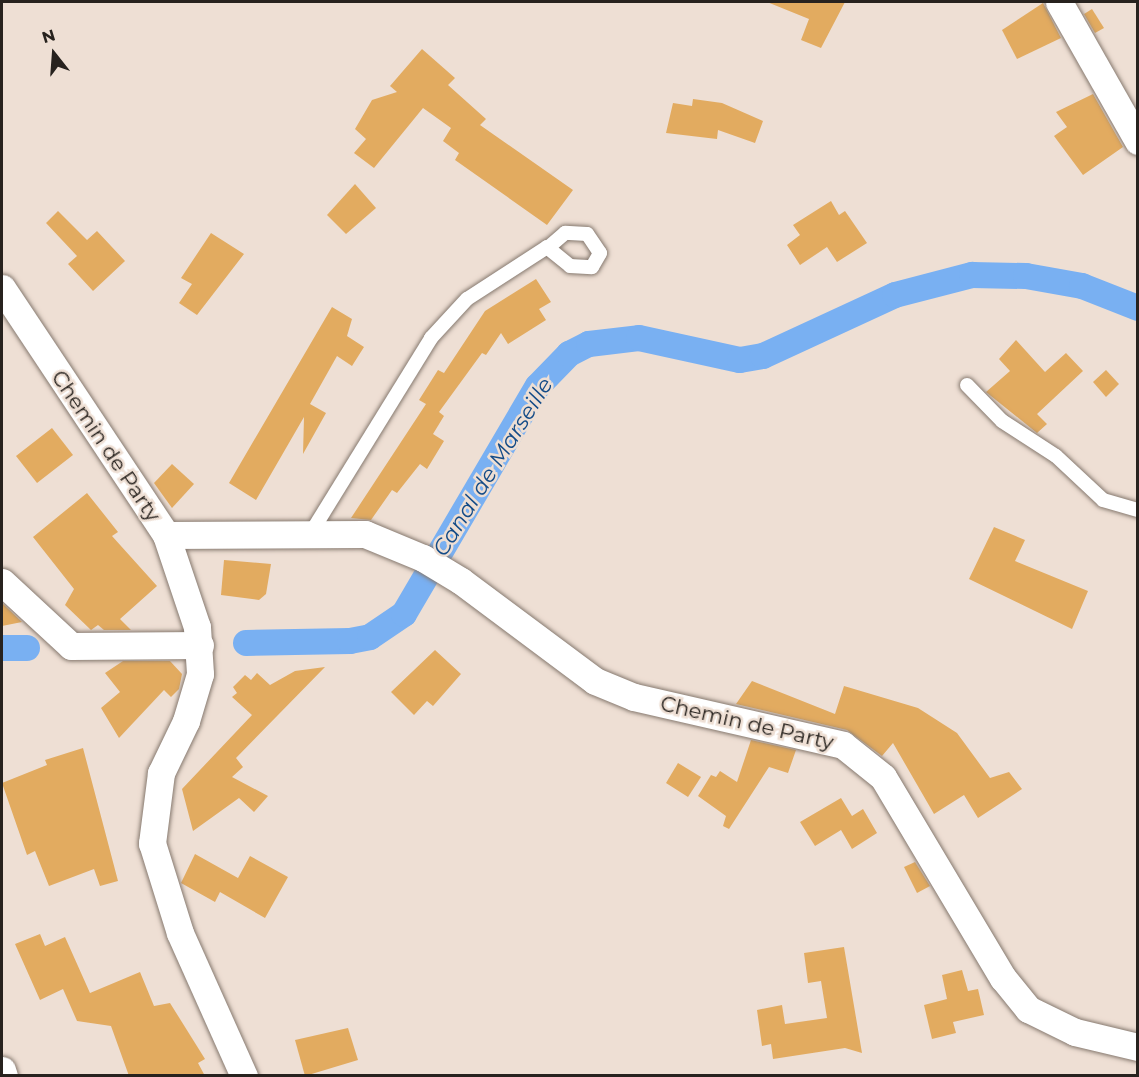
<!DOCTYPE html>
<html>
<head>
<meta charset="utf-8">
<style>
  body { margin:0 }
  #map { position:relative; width:1139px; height:1077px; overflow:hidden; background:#eedfd4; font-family:Montserrat,sans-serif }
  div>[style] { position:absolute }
  .canal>* { height:26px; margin:-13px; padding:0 13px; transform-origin:13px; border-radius:13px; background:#79b0f2 }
  .building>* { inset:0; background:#e2ab60 }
  .roads { filter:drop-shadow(0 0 2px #86796f) drop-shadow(0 0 2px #86796f) }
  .lane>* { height:14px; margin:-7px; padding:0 7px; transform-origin:7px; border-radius:7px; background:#fff }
  .street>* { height:27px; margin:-13.5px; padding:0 13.5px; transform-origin:13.5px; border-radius:13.5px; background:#fff }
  span { translate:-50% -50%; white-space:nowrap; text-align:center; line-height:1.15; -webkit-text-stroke:5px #eedfd4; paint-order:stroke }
  .street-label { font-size:21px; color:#27221e }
  .water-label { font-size:22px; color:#134b87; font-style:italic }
  .frame { position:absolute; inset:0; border:3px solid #27221e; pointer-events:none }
  .north { position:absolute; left:24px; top:24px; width:60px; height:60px; -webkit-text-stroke:4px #eedfd4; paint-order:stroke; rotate:343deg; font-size:16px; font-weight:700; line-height:24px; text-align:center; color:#27221e }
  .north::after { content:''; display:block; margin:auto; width:21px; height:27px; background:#27221e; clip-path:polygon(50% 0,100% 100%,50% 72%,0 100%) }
</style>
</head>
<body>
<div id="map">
  <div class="canal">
    <i style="left:246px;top:643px;width:104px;rotate:-1.1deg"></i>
    <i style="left:350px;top:641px;width:20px;rotate:-11deg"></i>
    <i style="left:370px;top:637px;width:41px;rotate:-34.1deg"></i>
    <i style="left:404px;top:614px;width:264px;rotate:-59.6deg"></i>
    <i style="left:538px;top:386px;width:45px;rotate:-45.9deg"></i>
    <i style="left:569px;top:354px;width:22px;rotate:-27deg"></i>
    <i style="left:589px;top:344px;width:50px;rotate:-6.8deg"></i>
    <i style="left:639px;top:338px;width:103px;rotate:12.3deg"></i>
    <i style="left:740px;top:360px;width:23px;rotate:-10deg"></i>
    <i style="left:763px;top:356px;width:145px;rotate:-24.8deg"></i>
    <i style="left:895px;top:295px;width:80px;rotate:-14.6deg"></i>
    <i style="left:972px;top:275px;width:54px;rotate:1.1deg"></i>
    <i style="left:1026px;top:276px;width:57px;rotate:10.1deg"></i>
    <i style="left:1082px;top:286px;width:60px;rotate:21.4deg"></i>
    <i style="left:2px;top:648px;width:25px"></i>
  </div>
  <div class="building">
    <i style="clip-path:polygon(767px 2px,845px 2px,821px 48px,801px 40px,809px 19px)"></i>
    <i style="clip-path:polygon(1043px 3px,1061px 38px,1017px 59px,1002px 30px)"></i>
    <i style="clip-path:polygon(1092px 9px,1104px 28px,1095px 33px,1084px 14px)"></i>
    <i style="clip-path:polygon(422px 49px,455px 78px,448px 85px,486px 119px,480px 125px,573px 190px,547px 225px,455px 160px,459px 153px,443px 141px,451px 128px,423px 108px,374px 168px,354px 153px,366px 139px,355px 129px,372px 100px,397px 92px,390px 86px)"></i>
    <i style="clip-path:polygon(1093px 94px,1123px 147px,1083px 175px,1054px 136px,1067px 127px,1056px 112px)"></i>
    <i style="clip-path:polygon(693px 99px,722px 103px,763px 121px,755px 143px,718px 130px,717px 139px,666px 133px,673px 103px,692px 106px)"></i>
    <i style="clip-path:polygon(355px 184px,376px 208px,346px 234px,327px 215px)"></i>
    <i style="clip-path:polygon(831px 201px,839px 215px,845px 211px,867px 243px,837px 262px,827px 247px,800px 265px,787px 245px,800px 235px,793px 225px)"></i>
    <i style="clip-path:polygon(58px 211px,87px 240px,97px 231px,125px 261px,93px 291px,68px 264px,77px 256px,46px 223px)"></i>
    <i style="clip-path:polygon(211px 233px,244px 254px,197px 315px,179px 303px,192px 284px,181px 278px)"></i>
    <i style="clip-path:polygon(536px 279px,551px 302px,539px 309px,546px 320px,508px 344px,501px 333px,486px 355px,482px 353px,439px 412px,444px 416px,433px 434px,444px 441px,427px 469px,420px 464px,397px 493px,392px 490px,371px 520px,351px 518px,426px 404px,419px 400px,438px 370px,444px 373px,485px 311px)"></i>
    <i style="clip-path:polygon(332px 307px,352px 319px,347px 336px,364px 347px,352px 366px,337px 356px,310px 404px,326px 413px,303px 454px,304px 417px,256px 500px,229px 483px)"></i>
    <i style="clip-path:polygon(1016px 340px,1045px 372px,1066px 353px,1083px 371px,1037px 414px,1047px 424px,1037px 433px,986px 392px,1010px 371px,999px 359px)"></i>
    <i style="clip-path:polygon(1106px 370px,1119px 384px,1106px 397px,1093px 382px)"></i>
    <i style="clip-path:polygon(52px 428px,73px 455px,37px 483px,16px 456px)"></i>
    <i style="clip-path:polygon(172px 464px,194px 484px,172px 508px,154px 483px)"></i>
    <i style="clip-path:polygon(87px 493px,118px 532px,112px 536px,157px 586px,120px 619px,131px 630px,104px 630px,98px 625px,91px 630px,65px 605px,74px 589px,33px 537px)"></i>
    <i style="clip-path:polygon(994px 527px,1025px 540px,1015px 561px,1088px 591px,1072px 629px,969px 579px)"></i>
    <i style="clip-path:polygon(224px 560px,271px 564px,266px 594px,259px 600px,221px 595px)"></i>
    <i style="clip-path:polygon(2px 603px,22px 622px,2px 626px)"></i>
    <i style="clip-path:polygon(435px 650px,461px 674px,433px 706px,427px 701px,414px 715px,391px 692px)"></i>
    <i style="clip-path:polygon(123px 661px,170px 661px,182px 674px,179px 689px,171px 697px,164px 690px,119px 738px,101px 708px,120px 692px,105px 673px)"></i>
    <i style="clip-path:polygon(325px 667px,236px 758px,243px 767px,232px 777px,268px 796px,254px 812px,239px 798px,193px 831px,182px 789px,252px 715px,232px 697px,237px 693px,233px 687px,245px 675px,251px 680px,257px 673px,270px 685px,295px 671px)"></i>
    <i style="clip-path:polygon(752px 681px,835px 714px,844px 686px,918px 708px,957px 733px,990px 778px,1009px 772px,1022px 789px,978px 818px,964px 795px,934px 814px,893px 743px,882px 756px,847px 730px,736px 704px)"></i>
    <i style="clip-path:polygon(751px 740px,796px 750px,788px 773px,769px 767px,729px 829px,723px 826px,726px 816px,698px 796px,711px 775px,716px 777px,720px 771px,737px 782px)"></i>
    <i style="clip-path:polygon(83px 748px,118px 881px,100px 886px,94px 869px,49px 886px,35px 851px,27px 855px,2px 783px,47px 765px,45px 760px)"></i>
    <i style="clip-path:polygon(678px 763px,701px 777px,688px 797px,666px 783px)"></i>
    <i style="clip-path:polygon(841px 798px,852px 816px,863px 809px,877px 833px,852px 849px,841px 830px,815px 846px,800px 822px)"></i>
    <i style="clip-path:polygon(195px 854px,238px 878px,250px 856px,288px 877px,265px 918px,220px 892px,215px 902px,181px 883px)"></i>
    <i style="clip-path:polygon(915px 862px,930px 886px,917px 893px,904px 867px)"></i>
    <i style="clip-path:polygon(40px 934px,45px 946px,65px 937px,90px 993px,140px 972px,154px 1006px,170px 1003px,205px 1059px,198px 1063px,205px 1076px,129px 1076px,111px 1026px,77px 1021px,63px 989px,40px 1000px,15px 944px)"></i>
    <i style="clip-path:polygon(844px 947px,862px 1053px,845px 1048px,773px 1059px,771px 1044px,762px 1046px,757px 1010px,782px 1005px,785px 1024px,827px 1018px,821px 981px,808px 983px,804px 953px)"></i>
    <i style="clip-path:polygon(962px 970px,968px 991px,978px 989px,984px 1015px,953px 1022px,956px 1033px,932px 1039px,924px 1005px,947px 999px,942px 975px)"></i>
    <i style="clip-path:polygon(348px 1028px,358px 1060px,305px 1076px,295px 1040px)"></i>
  </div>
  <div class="roads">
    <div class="lane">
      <i style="left:967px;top:385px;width:50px;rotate:45.8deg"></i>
      <i style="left:1002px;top:421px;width:64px;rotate:32.9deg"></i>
      <i style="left:1056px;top:456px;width:64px;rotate:43.1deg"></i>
      <i style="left:1103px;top:500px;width:36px;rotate:16deg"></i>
      <i style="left:312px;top:531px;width:227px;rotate:-58.3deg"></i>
      <i style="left:431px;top:338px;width:53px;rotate:-47.3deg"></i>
      <i style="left:467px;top:299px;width:95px;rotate:-33deg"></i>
      <i style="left:547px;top:247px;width:1px;rotate:45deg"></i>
      <i style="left:548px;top:248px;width:28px;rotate:39deg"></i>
      <i style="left:570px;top:266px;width:22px;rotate:3deg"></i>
      <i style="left:592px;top:267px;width:16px;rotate:-60deg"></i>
      <i style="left:600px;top:253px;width:23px;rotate:-124deg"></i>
      <i style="left:587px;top:234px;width:22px;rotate:-177deg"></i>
      <i style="left:565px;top:233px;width:23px;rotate:139deg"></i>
    </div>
    <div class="street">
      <i style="left:1059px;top:2px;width:160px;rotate:60.4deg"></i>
      <i style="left:2px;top:288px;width:296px;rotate:56.4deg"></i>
      <i style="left:166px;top:535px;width:97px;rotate:71.4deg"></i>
      <i style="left:197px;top:627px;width:47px;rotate:86.3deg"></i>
      <i style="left:200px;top:674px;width:49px;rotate:106.6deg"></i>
      <i style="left:186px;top:721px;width:58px;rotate:115.7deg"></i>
      <i style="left:161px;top:773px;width:71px;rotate:97.3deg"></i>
      <i style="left:152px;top:843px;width:94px;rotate:72.7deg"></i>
      <i style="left:180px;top:933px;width:157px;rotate:65.9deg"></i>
      <i style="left:166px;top:535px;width:199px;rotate:-0.3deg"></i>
      <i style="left:365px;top:534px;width:63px;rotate:22.5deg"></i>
      <i style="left:423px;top:558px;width:44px;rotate:31.2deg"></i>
      <i style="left:461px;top:581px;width:167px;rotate:36.7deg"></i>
      <i style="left:595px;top:681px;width:42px;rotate:22.3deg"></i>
      <i style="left:634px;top:697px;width:214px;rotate:12.9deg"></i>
      <i style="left:843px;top:745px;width:51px;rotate:38.7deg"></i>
      <i style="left:883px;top:777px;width:234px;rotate:59.2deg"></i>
      <i style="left:1003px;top:978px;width:40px;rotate:51deg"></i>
      <i style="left:1028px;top:1009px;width:52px;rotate:26.1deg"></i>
      <i style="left:1075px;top:1032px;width:65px;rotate:13.4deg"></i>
      <i style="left:2px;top:582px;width:94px;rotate:42.8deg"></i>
      <i style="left:71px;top:646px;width:129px;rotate:-0.4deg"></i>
      <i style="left:2px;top:1070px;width:6px;rotate:72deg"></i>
    </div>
  </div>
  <div class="street-label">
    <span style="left:106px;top:446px;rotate:56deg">Chemin de Party</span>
    <span style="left:747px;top:723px;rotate:13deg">Chemin de Party</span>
  </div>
  <div class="water-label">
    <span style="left:493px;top:467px;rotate:-58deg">Canal de Marseille</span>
  </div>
  <div class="frame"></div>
  <div class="north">N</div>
</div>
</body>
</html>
